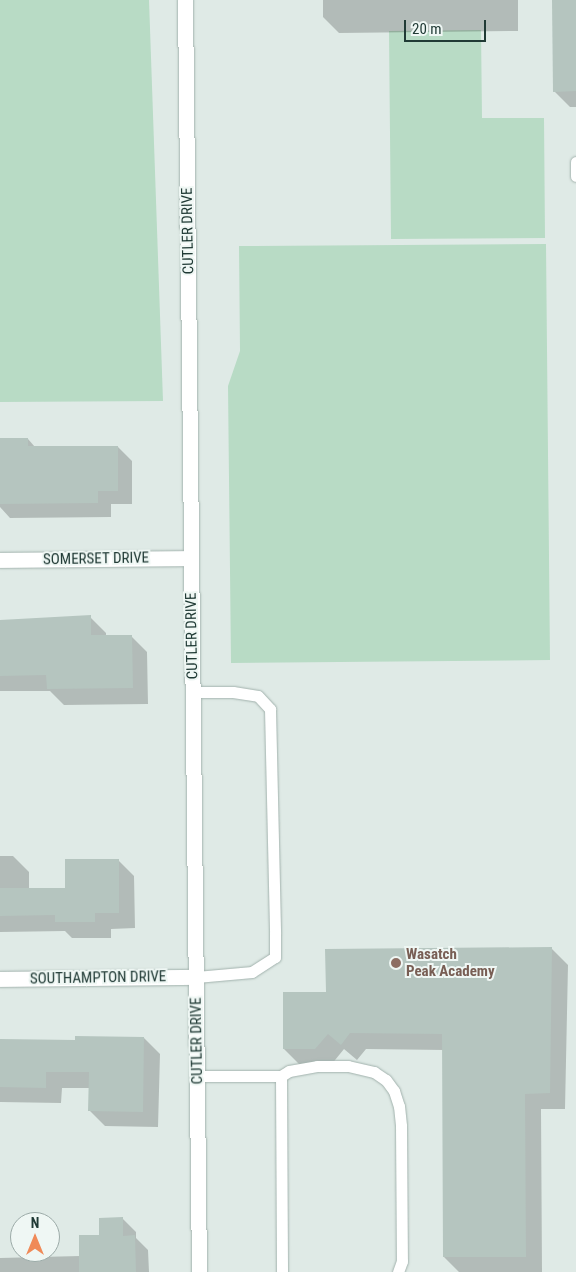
<!DOCTYPE html>
<html>
<head>
<meta charset="utf-8">
<style>
  body { margin:0 }
  #map { position:relative; width:576px; height:1272px; overflow:hidden; background:#dfeae6; font-family:"Roboto Condensed",sans-serif }
  div>[style] { position:absolute }
  .green>* { inset:0; background:#b8dbc5 }
  .shadow>* { inset:0; background:#0003 }
  .building>* { inset:0; background:#b5c5bf }
  .roads { filter:drop-shadow(0 0 1px #a2b2ad) drop-shadow(0 0 1px #a2b2ad) }
  .lane>* { height:11px; margin:-5.5px; padding:0 5.5px; transform-origin:5.5px; border-radius:5.5px; background:#fff }
  .street>* { height:15px; margin:-7.5px; padding:0 7.5px; transform-origin:7.5px; border-radius:7.5px; background:#fff }
  .secondary>* { height:15px; margin:-7.5px; padding:0 7.5px; transform-origin:7.5px; border-radius:7.5px; background:#fff }
  .dots>* { width:14px; height:14px; translate:-50% -50%; box-sizing:border-box; border:2px solid #eff7f4; border-radius:50% }
  span { translate:-50% -50%; white-space:nowrap; text-align:center; line-height:1.15; -webkit-text-stroke:4px #eff7f4; paint-order:stroke }
  .street-label { font-size:15px; color:#203a35 }
  .education-label { font-size:15px; color:#785e54; font-weight:700 }
  .left { translate:0 -50%; text-align:left }
  .north { position:absolute; left:10px; top:1212px; width:50px; height:50px; box-sizing:border-box; background:#eff7f4; border:1px solid #9caba8; border-radius:50%; rotate:0deg; font-size:14px; font-weight:700; line-height:20px; text-align:center; color:#203a35 }
  .north::after { content:''; display:block; margin:auto; width:18px; height:22px; background:#f08a58; clip-path:polygon(50% 0,100% 100%,50% 72%,0 100%) }
  .scale { position:absolute; left:404px; top:20px; width:82px; height:22px; box-sizing:border-box; border:2px solid #203a35; border-top:0; padding-left:6px; font-size:15px; line-height:18px; white-space:nowrap; color:#203a35; -webkit-text-stroke:4px #eff7f4; paint-order:stroke }
</style>
</head>
<body>
<div id="map">
  <div class="green">
    <i style="clip-path:polygon(0 0,149px 0,163px 401px,0 402px)"></i>
    <i style="clip-path:polygon(481px 30px,482px 118px,544px 118px,545px 238px,391px 239px,389px 31px)"></i>
    <i style="clip-path:polygon(546px 244px,550px 660px,231px 663px,228px 386px,240px 351px,239px 246px)"></i>
  </div>
  <div class="shadow">
    <i style="clip-path:polygon(323px 0,518px 0,518px 31px,339px 33px,323px 17px)"></i>
    <i style="clip-path:polygon(554px 0,576px 0,576px 107px,570px 107px,554px 91px)"></i>
    <i style="clip-path:polygon(0 439px,28px 439px,35px 447px,118px 447px,132px 461px,132px 504px,111px 504px,111px 517px,10px 518px,0 507px)"></i>
    <i style="clip-path:polygon(90px 617px,106px 633px,106px 636px,131px 636px,147px 652px,148px 704px,64px 705px,50px 691px,0 691px,0 621px)"></i>
    <i style="clip-path:polygon(0 856px,13px 856px,29px 872px,29px 890px,67px 890px,118px 860px,134px 876px,135px 928px,111px 929px,111px 938px,72px 938px,65px 931px,0 932px)"></i>
    <i style="clip-path:polygon(552px 949px,568px 965px,565px 1109px,541px 1109px,542px 1272px,459px 1272px,444px 1257px,444px 1050px,366px 1049px,357px 1060px,344px 1049px,331px 1065px,300px 1065px,284px 1049px,327px 993px)"></i>
    <i style="clip-path:polygon(144px 1038px,160px 1054px,158px 1127px,105px 1126px,89px 1110px,90px 1088px,62px 1088px,61px 1103px,0 1102px,0 1040px,76px 1041px)"></i>
    <i style="clip-path:polygon(122px 1218px,136px 1232px,136px 1238px,148px 1250px,149px 1272px,0 1272px,0 1258px,80px 1256px)"></i>
  </div>
  <div class="building">
    <i style="clip-path:polygon(552px 0,576px 0,576px 91px,553px 92px)"></i>
    <i style="clip-path:polygon(0 438px,28px 438px,28px 446px,118px 446px,118px 491px,98px 491px,98px 503px,0 504px)"></i>
    <i style="clip-path:polygon(91px 615px,91px 635px,132px 635px,133px 688px,47px 689px,46px 675px,0 676px,0 620px)"></i>
    <i style="clip-path:polygon(65px 859px,119px 859px,119px 913px,95px 913px,95px 922px,55px 922px,55px 915px,0 916px,0 888px,65px 888px)"></i>
    <i style="clip-path:polygon(552px 947px,550px 1093px,525px 1094px,526px 1257px,443px 1257px,442px 1034px,350px 1033px,341px 1045px,328px 1034px,315px 1049px,283px 1049px,283px 992px,326px 992px,325px 949px)"></i>
    <i style="clip-path:polygon(75px 1036px,144px 1037px,143px 1112px,88px 1111px,89px 1072px,46px 1072px,46px 1088px,0 1087px,0 1039px,75px 1040px)"></i>
    <i style="clip-path:polygon(123px 1217px,123px 1236px,135px 1235px,136px 1272px,79px 1272px,79px 1235px,99px 1235px,99px 1218px)"></i>
  </div>
  <div class="roads">
    <div class="lane">
      <i style="left:576px;top:162px;width:14px;rotate:90deg"></i>
      <i style="left:193px;top:692px;width:40px"></i>
      <i style="left:233px;top:692px;width:25px;rotate:9deg"></i>
      <i style="left:258px;top:696px;width:18px;rotate:47deg"></i>
      <i style="left:270px;top:709px;width:225px;rotate:88.7deg"></i>
      <i style="left:275px;top:934px;width:23px;rotate:90deg"></i>
      <i style="left:275px;top:957px;width:27px;rotate:147deg"></i>
      <i style="left:252px;top:972px;width:56px;rotate:174.9deg"></i>
      <i style="left:197px;top:1076px;width:84px"></i>
      <i style="left:281px;top:1076px;width:196px;rotate:89.7deg"></i>
      <i style="left:281px;top:1076px;width:9px;rotate:-32deg"></i>
      <i style="left:289px;top:1071px;width:28px;rotate:-10deg"></i>
      <i style="left:317px;top:1066px;width:31px"></i>
      <i style="left:348px;top:1066px;width:27px;rotate:13deg"></i>
      <i style="left:374px;top:1072px;width:14px;rotate:34deg"></i>
      <i style="left:386px;top:1080px;width:14px;rotate:54deg"></i>
      <i style="left:394px;top:1091px;width:16px;rotate:72deg"></i>
      <i style="left:399px;top:1106px;width:20px;rotate:84deg"></i>
      <i style="left:401px;top:1126px;width:135px;rotate:89.6deg"></i>
      <i style="left:402px;top:1261px;width:12px;rotate:110deg"></i>
    </div>
    <div class="street">
      <i style="left:0;top:560px;width:191px;rotate:-0.6deg"></i>
      <i style="left:0;top:979px;width:196px;rotate:-0.6deg"></i>
    </div>
    <div class="secondary">
      <i style="left:185px;top:0;width:1272px;rotate:89.37deg"></i>
    </div>
  </div>
  <div class="dots">
    <i style="left:396px;top:963px;background:#8d6e63"></i>
  </div>
  <div class="street-label">
    <span style="left:188px;top:231px;rotate:-91deg">CUTLER DRIVE</span>
    <span style="left:96px;top:559px;rotate:-1deg">SOMERSET DRIVE</span>
    <span style="left:192px;top:636px;rotate:-91deg">CUTLER DRIVE</span>
    <span style="left:98px;top:978px;rotate:-1deg">SOUTHAMPTON DRIVE</span>
    <span style="left:197px;top:1041px;rotate:-91deg">CUTLER DRIVE</span>
  </div>
  <div class="education-label">
    <span class="left" style="left:406px;top:963px">Wasatch<br>Peak Academy</span>
  </div>
  <div class="north">N</div>
  <div class="scale">20 m</div>
</div>
</body>
</html>
